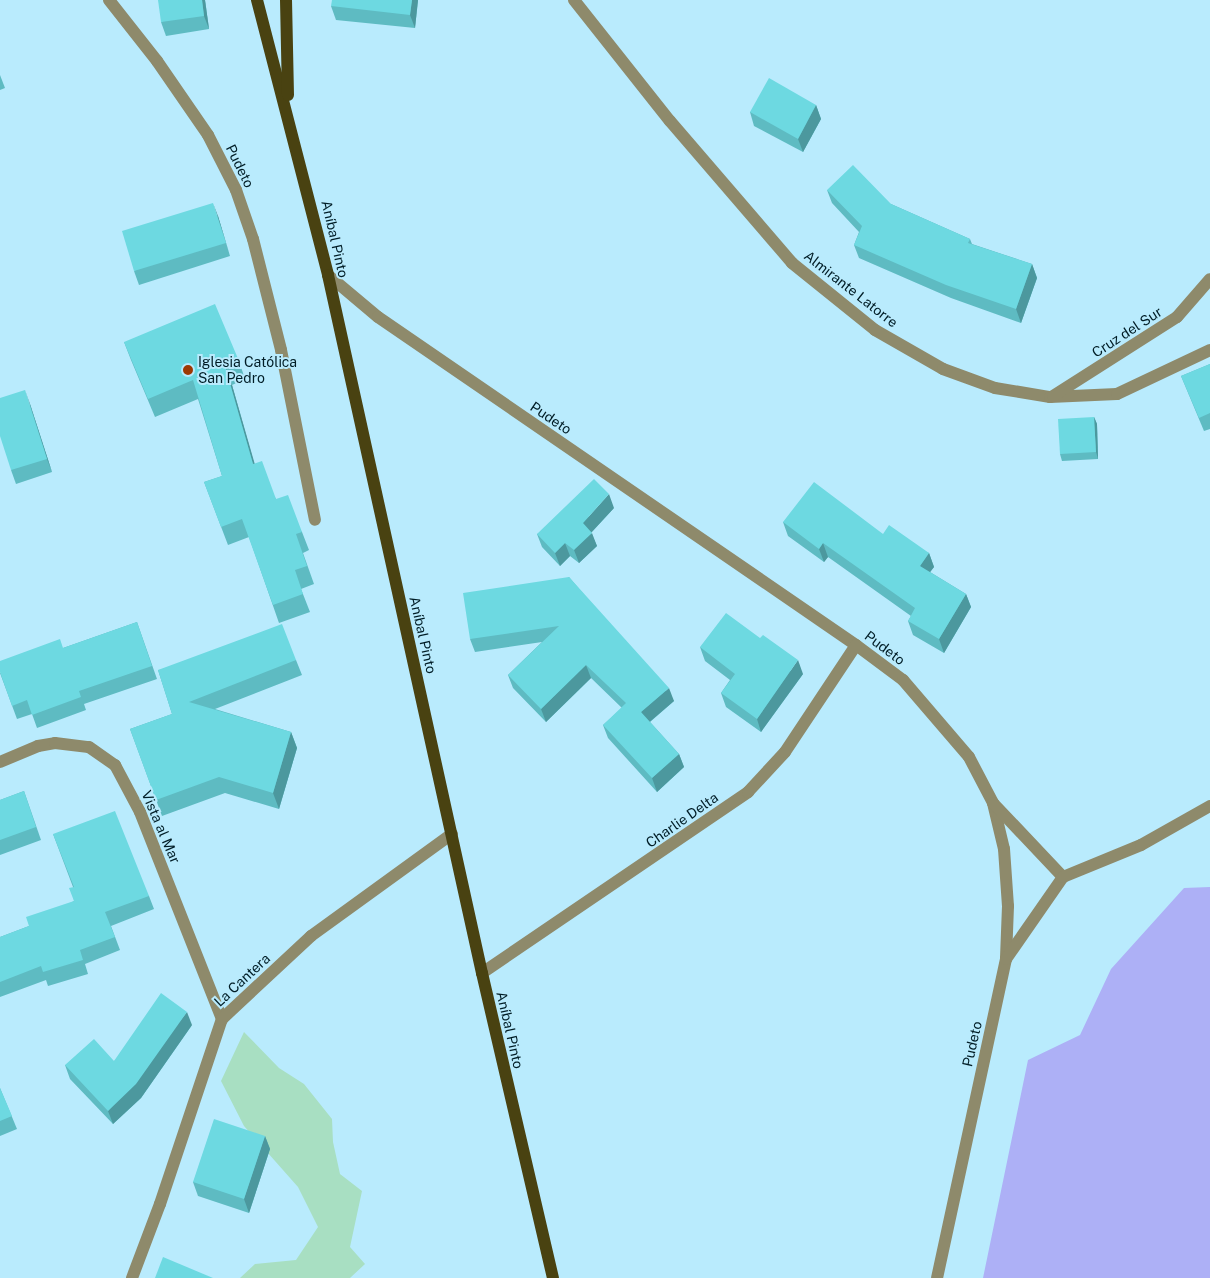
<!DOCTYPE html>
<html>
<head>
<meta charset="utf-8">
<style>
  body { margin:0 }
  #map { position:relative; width:1210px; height:1278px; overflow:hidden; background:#b9ebfd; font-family:"Public Sans",sans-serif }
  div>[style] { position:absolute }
  .green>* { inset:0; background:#a8dfc2 }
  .water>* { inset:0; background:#adb0f6 }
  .minor>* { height:12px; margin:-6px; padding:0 6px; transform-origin:6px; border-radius:6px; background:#8e8a6b }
  .major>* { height:12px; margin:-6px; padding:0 6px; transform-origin:6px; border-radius:6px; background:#494211 }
  .wall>* { inset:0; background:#5ebbc2 }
  .shaded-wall>* { inset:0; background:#4c989e }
  .building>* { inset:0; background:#6dd9e1 }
  .dots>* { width:14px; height:14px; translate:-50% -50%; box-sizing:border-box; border:2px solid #b9ebfd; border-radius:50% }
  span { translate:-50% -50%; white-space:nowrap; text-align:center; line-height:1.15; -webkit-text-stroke:4px #b9ebfd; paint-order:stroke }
  .street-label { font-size:14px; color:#011d26 }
  .poi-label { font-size:14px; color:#011d26 }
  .left { translate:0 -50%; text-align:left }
</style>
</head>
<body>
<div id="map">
  <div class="green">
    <i style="clip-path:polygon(244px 1032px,279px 1068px,304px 1084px,332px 1119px,333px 1142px,340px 1174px,362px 1191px,350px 1247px,365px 1264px,350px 1278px,240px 1278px,255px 1264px,296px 1260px,318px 1227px,298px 1187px,244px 1126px,221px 1081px)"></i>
  </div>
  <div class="water">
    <i style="clip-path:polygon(1210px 887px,1210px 1278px,983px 1278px,1028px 1060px,1080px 1035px,1111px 969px,1184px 888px)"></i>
  </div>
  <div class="minor">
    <i style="left:109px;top:0;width:78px;rotate:51.8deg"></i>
    <i style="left:157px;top:61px;width:90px;rotate:55.4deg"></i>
    <i style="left:208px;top:135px;width:62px;rotate:63deg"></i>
    <i style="left:236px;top:190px;width:52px;rotate:70.9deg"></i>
    <i style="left:253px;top:239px;width:114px;rotate:75.8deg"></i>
    <i style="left:281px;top:350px;width:173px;rotate:78.7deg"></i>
    <i style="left:574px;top:0;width:154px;rotate:51.6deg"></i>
    <i style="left:670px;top:121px;width:187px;rotate:49.3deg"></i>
    <i style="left:792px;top:263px;width:107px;rotate:38.9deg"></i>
    <i style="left:875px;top:330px;width:78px;rotate:29.8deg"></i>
    <i style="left:943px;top:369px;width:55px;rotate:20.1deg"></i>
    <i style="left:995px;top:388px;width:56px;rotate:9.3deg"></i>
    <i style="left:1050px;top:397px;width:67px;rotate:-2.6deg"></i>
    <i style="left:1117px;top:394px;width:103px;rotate:-25.3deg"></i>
    <i style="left:328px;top:275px;width:65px;rotate:40deg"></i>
    <i style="left:378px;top:317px;width:580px;rotate:34.46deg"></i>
    <i style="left:856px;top:645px;width:59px;rotate:36.7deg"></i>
    <i style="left:903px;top:680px;width:101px;rotate:49.4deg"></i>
    <i style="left:969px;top:757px;width:52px;rotate:62.4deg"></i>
    <i style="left:993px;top:803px;width:47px;rotate:76.6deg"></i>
    <i style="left:1004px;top:849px;width:57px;rotate:86deg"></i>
    <i style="left:1008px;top:906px;width:53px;rotate:92.2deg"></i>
    <i style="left:1006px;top:959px;width:326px;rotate:102.2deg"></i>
    <i style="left:1053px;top:396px;width:147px;rotate:-32.5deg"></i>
    <i style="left:1177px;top:317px;width:50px;rotate:-49deg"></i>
    <i style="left:0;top:762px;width:41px;rotate:-22.8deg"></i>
    <i style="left:38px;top:746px;width:17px;rotate:-10deg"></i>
    <i style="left:55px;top:743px;width:34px;rotate:7deg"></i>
    <i style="left:89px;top:747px;width:32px;rotate:35deg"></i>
    <i style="left:115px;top:765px;width:53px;rotate:62deg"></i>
    <i style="left:140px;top:812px;width:223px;rotate:68.4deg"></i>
    <i style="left:993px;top:803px;width:102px;rotate:46.6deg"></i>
    <i style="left:1006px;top:959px;width:100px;rotate:-55.2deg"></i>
    <i style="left:1063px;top:877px;width:84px;rotate:-22.3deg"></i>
    <i style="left:1141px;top:845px;width:79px;rotate:-29.5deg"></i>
    <i style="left:482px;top:973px;width:322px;rotate:-34.2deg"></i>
    <i style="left:748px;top:792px;width:54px;rotate:-47.2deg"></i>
    <i style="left:785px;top:752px;width:128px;rotate:-56.4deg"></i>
    <i style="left:132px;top:1278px;width:79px;rotate:-69.3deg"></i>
    <i style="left:160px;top:1204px;width:195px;rotate:-71.5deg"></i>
    <i style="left:222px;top:1019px;width:122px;rotate:-43deg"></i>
    <i style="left:311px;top:936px;width:174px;rotate:-35.9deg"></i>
  </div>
  <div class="major">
    <i style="left:257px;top:0;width:284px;rotate:75.5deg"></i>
    <i style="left:328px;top:275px;width:715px;rotate:77.56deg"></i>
    <i style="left:482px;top:973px;width:313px;rotate:76.9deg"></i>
    <i style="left:286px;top:0;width:95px;rotate:88.8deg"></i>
  </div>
  <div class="wall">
    <i style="clip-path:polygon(205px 0,209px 29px,166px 36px,161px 22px)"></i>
    <i style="clip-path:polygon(418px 0,415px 28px,336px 20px,331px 6px)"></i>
    <i style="clip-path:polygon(0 75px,5px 88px,0 90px)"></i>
    <i style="clip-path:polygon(816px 105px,821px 119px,803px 152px,754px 126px,750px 112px)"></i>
    <i style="clip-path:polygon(827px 190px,891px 204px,970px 239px,972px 244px,1032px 264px,1037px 278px,1021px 323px,951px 298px,859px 258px,854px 245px,859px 232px,832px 203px)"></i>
    <i style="clip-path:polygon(218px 216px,230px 256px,139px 285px,134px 271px)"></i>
    <i style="clip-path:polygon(124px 342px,239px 361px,245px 379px,232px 385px,254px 463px,276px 499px,302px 532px,309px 550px,303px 553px,314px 584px,301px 589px,310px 612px,279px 623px,249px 537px,228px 545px,204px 482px,222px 476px,198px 399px,155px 417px,131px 360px)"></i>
    <i style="clip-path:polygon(1210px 364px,1210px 429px,1204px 431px,1181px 376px)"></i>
    <i style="clip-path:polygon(30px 404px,52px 472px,16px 484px,11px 470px)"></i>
    <i style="clip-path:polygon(1094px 417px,1097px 424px,1098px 459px,1062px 461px,1060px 454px)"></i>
    <i style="clip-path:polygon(614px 508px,591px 533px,597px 546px,579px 563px,570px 556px,560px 566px,542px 547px,537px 534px)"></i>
    <i style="clip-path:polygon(783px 522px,883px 534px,929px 553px,934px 567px,930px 572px,966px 594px,971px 607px,944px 653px,913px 635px,908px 621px,911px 616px,828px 557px,824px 562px,788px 536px)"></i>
    <i style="clip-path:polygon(569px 577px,674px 701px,650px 722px,679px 754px,684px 767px,657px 792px,608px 738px,603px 725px,622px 708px,591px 678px,546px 722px,513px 688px,508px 675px,542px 642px,475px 652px,470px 639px)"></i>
    <i style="clip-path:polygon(137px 622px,157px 679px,84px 704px,86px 710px,37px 728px,32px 714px,17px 719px,0 673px,63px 648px)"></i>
    <i style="clip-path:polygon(700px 647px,803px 674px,761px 732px,726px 707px,721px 693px,730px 680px,705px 661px)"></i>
    <i style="clip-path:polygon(296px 660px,302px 675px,215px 709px,291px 732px,297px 748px,279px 809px,225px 793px,162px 816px,130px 729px,172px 714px,158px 670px)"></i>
    <i style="clip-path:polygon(24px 791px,41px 840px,0 855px,0 800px)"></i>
    <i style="clip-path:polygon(53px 834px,149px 896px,154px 909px,111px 926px,120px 950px,85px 964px,88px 974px,48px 986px,46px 980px,0 997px,0 937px,29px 926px,74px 901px,73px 887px)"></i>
    <i style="clip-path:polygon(192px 1025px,141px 1098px,113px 1124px,70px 1079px,65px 1065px,114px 1061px)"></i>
    <i style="clip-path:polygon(0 1088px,17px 1129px,0 1136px)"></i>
    <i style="clip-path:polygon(265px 1136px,270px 1149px,249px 1213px,198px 1196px,193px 1182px)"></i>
  </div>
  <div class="shaded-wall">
    <i style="clip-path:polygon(202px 0,205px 0,209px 29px,204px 16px)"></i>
    <i style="clip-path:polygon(412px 0,418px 0,415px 28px,410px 15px)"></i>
    <i style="clip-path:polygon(816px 105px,821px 119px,803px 152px,798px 139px)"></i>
    <i style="clip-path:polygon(213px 203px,218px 216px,230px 256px,226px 243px)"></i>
    <i style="clip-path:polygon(1032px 264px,1037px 278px,1021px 323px,1016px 309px)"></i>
    <i style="clip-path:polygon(225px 366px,232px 385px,260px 482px,253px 464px)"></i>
    <i style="clip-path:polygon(25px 390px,30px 404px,52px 472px,47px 459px)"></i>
    <i style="clip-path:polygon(1094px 417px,1097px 424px,1098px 459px,1096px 452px)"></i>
    <i style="clip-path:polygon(609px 494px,614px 508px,588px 536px,592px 533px,597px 546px,579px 563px,574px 550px,583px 523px)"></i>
    <i style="clip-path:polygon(565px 543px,570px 556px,560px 566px,555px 553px)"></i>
    <i style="clip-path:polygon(823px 543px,828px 557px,824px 562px,819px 549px)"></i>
    <i style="clip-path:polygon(929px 553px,934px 567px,924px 580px,920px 566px)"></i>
    <i style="clip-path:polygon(966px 594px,971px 607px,944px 653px,939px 639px)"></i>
    <i style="clip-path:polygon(798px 660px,803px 674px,761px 732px,757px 719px)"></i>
    <i style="clip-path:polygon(586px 665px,591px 678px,546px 722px,541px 709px)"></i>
    <i style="clip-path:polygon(669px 688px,674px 701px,646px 725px,641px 712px)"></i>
    <i style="clip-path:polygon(291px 732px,297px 748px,279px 809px,273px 793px)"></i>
    <i style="clip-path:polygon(679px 754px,684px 767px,657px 792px,652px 778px)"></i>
    <i style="clip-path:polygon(187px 1012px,192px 1025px,141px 1098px,113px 1124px,108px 1111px)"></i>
    <i style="clip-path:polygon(265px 1136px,270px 1149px,249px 1213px,244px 1199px)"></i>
  </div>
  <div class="building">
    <i style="clip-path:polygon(158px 0,202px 0,204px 16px,161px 22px)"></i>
    <i style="clip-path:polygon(332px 0,412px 0,410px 15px,331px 6px)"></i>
    <i style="clip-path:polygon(769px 78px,816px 105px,798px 139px,750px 112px)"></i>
    <i style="clip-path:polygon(853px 165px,891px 204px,970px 239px,968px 243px,1032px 264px,1016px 309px,946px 285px,854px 245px,862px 226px,827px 190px)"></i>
    <i style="clip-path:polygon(213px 203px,226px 243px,134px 271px,122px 231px)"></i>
    <i style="clip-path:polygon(215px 304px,239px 361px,225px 366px,253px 464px,262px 461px,276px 499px,288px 495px,302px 532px,296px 534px,307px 566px,295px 570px,303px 594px,273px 605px,242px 519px,221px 527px,204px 482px,222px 476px,193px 380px,148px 399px,124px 342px)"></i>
    <i style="clip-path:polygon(1210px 364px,1210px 413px,1199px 418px,1181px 376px)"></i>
    <i style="clip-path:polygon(25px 390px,47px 459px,11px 470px,0 436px,0 398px)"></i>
    <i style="clip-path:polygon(1094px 417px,1096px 452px,1060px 454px,1058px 419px)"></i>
    <i style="clip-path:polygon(594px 479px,609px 494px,583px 523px,592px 533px,574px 550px,565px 543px,555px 553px,537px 534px)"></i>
    <i style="clip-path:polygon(814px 482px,883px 534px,889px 525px,929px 553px,920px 566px,966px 594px,939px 639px,908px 621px,915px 608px,823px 543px,819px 549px,783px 522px)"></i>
    <i style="clip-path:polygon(569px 577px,669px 688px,641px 712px,679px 754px,652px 778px,603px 725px,626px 703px,586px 665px,541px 709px,508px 675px,559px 626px,470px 639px,463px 593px)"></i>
    <i style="clip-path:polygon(726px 613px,760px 638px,763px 635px,798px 660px,757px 719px,721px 693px,735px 674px,700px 647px)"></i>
    <i style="clip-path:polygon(137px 622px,152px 666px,79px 691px,81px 697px,32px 715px,27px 700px,12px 706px,0 672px,0 661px,60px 639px,63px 648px)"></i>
    <i style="clip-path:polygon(282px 624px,296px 660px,189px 702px,291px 732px,273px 793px,219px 777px,156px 800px,130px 729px,172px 714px,158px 670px)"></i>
    <i style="clip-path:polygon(24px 791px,36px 827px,0 840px,0 800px)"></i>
    <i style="clip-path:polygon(115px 811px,149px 896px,105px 912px,115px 937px,80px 950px,83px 960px,43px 972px,41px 966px,0 982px,0 937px,29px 926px,26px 917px,74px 901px,69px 888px,74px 887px,53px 834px)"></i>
    <i style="clip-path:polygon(161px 993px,187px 1012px,136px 1084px,108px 1111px,65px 1065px,94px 1039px,114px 1061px)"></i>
    <i style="clip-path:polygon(0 1088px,12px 1116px,0 1121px)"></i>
    <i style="clip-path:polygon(214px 1119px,265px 1136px,244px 1199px,193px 1182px)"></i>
    <i style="clip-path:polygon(163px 1257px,213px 1278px,155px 1278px)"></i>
  </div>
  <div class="dots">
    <i style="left:188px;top:370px;background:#9d3903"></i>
  </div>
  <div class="street-label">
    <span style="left:240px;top:166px;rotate:64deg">Pudeto</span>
    <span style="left:335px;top:239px;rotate:77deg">Aníbal Pinto</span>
    <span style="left:851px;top:289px;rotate:38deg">Almirante Latorre</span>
    <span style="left:1127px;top:332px;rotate:-33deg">Cruz del Sur</span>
    <span style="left:551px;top:418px;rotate:34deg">Pudeto</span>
    <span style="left:423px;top:635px;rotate:77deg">Aníbal Pinto</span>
    <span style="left:885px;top:648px;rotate:37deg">Pudeto</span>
    <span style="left:682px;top:820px;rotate:-35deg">Charlie Delta</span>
    <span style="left:161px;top:827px;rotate:67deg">Vista al Mar</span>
    <span style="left:242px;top:980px;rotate:-43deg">La Cantera</span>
    <span style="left:510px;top:1030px;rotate:77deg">Aníbal Pinto</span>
    <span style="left:972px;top:1044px;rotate:-77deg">Pudeto</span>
  </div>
  <div class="poi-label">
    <span class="left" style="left:198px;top:370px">Iglesia Católica<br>San Pedro</span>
  </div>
</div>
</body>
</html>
